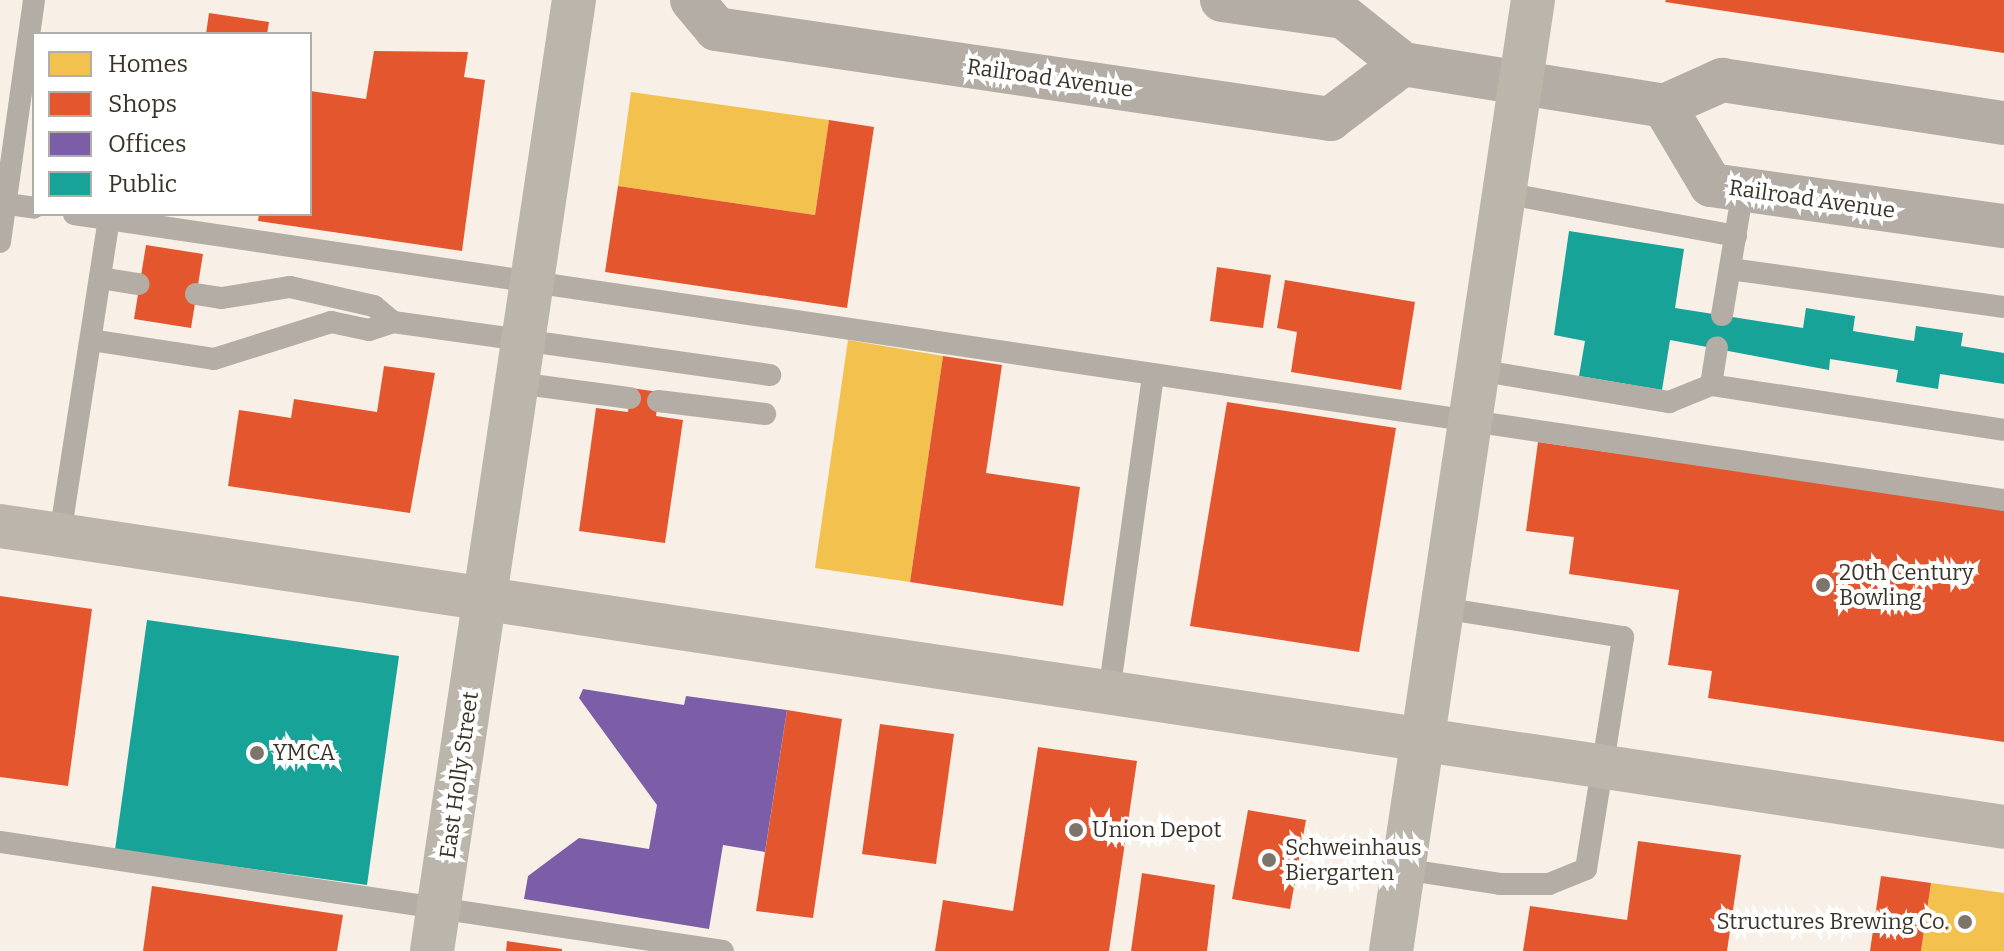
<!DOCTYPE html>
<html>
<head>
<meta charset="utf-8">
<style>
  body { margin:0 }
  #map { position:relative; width:2004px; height:951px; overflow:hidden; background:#f8efe6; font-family:Bitter,serif }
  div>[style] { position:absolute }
  .homes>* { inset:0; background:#f2c14e }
  .shops>* { inset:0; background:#e4572e }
  .offices>* { inset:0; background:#7b5ea7 }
  .public>* { inset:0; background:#17a398 }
  .lane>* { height:22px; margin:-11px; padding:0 11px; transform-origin:11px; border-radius:11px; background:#b3ada5 }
  .street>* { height:44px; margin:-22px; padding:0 22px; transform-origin:22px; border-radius:22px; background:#b3ada5 }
  .secondary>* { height:44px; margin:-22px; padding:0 22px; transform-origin:22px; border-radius:22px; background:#bcb5ac }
  .dots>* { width:22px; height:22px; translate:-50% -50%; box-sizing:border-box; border:4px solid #fff; border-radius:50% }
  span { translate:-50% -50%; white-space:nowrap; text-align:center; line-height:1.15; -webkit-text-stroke:8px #fff; paint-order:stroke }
  .street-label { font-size:22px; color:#3c3327 }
  .poi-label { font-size:22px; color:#3c3327 }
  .left { translate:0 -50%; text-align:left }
  .right { translate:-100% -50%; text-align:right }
  .legend { position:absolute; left:32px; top:32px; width:280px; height:184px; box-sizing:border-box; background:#fff; border:2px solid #b1ada9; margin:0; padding:10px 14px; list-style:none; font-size:24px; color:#3c3327 }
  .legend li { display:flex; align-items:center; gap:16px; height:40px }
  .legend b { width:40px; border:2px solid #b1ada9 }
</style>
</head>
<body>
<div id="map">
  <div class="homes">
    <i style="clip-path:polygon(631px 92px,829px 120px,815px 215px,618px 186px)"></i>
    <i style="clip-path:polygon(848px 340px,943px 356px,910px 582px,815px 568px)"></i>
    <i style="clip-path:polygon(1931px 883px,2004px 893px,2004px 951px,1921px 951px)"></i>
  </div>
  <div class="shops">
    <i style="clip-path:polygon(1666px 0,2004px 0,2004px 53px,1665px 2px)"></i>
    <i style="clip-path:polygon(209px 13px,269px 22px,267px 34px,206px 34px)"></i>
    <i style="clip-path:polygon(374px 51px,468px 52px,464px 77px,485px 80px,462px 251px,258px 221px,259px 214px,310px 214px,310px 91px,366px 99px)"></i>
    <i style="clip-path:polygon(829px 120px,874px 127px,847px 308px,605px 272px,618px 186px,815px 215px)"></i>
    <i style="clip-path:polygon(146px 245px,203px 254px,191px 328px,134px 319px)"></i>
    <i style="clip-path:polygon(1217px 267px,1271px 275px,1263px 328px,1210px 321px)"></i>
    <i style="clip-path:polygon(1285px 280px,1415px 302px,1401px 390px,1291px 372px,1297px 332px,1277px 328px)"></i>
    <i style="clip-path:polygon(943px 356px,1002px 365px,986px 473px,1080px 487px,1063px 606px,910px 582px)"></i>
    <i style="clip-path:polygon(384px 366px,435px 373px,410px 513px,228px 486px,239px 410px,291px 418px,294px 399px,377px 412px)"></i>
    <i style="clip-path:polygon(631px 388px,659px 392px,656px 416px,683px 420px,665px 543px,579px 531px,596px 408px,628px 412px)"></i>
    <i style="clip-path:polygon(1227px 402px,1396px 428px,1359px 652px,1190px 626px)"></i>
    <i style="clip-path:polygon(1538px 442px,2004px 509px,2004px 742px,1708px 698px,1712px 671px,1668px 665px,1679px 590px,1569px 574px,1574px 537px,1526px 531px)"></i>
    <i style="clip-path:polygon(0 596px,92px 609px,68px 786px,0 777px)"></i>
    <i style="clip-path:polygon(787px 710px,842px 719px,813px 918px,756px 911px)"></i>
    <i style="clip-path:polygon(880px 724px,954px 734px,936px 864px,862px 854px)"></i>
    <i style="clip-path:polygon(1038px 747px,1137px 761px,1109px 951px,935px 951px,943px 900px,1013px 911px)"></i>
    <i style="clip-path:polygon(1248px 810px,1306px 820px,1290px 909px,1232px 899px)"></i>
    <i style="clip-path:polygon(1638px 841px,1741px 855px,1727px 951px,1523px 951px,1530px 906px,1627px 920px)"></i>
    <i style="clip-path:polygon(1142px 873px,1215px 885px,1207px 951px,1131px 951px)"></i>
    <i style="clip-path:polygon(1881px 876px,1931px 883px,1921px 951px,1870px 951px)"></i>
    <i style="clip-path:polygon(152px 886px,343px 915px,337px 951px,143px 951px)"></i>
    <i style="clip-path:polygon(507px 941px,562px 949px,562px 951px,506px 951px)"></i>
  </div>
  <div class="offices">
    <i style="clip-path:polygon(583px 689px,684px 705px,686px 696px,787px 710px,765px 852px,723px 845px,709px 929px,524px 899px,528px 876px,579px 838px,649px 849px,657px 805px,579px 698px)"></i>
  </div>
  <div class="public">
    <i style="clip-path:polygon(1569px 231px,1684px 249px,1675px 308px,1803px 328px,1806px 308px,1855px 316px,1853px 331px,1914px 341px,1916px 326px,1963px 333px,1961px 346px,2004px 353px,2004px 384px,1940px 374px,1938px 389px,1896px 382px,1898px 370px,1830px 359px,1829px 370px,1670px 340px,1662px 390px,1579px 376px,1585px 341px,1554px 335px)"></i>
    <i style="clip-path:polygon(147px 620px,399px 656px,367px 885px,115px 850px)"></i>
  </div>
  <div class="lane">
    <i style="left:1504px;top:193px;width:236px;rotate:10.5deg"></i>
    <i style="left:0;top:203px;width:34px;rotate:8deg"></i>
    <i style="left:74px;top:214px;width:1951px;rotate:8.43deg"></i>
    <i style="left:0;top:242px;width:244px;rotate:-82deg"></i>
    <i style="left:1730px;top:269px;width:277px;rotate:7.9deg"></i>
    <i style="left:100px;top:278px;width:39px;rotate:9deg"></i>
    <i style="left:196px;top:294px;width:26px;rotate:9deg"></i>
    <i style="left:222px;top:298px;width:69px;rotate:-9.2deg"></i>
    <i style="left:290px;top:287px;width:86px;rotate:12.7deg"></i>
    <i style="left:374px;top:306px;width:25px;rotate:40deg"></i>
    <i style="left:1722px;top:315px;width:128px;rotate:-80.5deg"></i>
    <i style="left:91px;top:340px;width:124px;rotate:8.8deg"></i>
    <i style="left:214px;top:359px;width:123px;rotate:-17.5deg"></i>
    <i style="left:331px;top:322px;width:39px;rotate:12deg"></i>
    <i style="left:369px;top:330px;width:25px;rotate:-18deg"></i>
    <i style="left:393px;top:322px;width:381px;rotate:8deg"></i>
    <i style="left:1477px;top:370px;width:195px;rotate:9.5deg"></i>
    <i style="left:1669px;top:402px;width:45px;rotate:-22deg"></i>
    <i style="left:1711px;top:385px;width:296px;rotate:8.7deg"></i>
    <i style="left:517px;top:383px;width:114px;rotate:7.6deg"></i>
    <i style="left:1711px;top:385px;width:38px;rotate:-81deg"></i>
    <i style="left:658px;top:401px;width:108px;rotate:6.9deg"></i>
    <i style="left:60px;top:535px;width:320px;rotate:-81.2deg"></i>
    <i style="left:1109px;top:693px;width:322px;rotate:-82.1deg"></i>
    <i style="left:0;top:842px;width:731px;rotate:8.57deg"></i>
    <i style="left:1402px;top:869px;width:99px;rotate:8.7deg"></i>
    <i style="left:1500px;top:884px;width:49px"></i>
    <i style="left:1549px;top:884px;width:40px;rotate:-22deg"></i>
    <i style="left:1586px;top:869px;width:235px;rotate:-80.9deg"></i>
    <i style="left:1623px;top:637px;width:183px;rotate:-170.9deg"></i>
  </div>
  <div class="street">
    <i style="left:692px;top:0;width:38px;rotate:50deg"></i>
    <i style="left:716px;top:29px;width:621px;rotate:8.34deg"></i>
    <i style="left:1330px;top:119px;width:91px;rotate:-37deg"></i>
    <i style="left:1222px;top:0;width:123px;rotate:7.9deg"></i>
    <i style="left:1344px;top:17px;width:75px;rotate:38.5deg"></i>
    <i style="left:1403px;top:64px;width:264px;rotate:9.1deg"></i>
    <i style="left:1664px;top:106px;width:64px;rotate:-24.1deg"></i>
    <i style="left:1722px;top:80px;width:285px;rotate:8.7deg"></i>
    <i style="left:1664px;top:106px;width:92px;rotate:59.3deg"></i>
    <i style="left:1711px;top:185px;width:296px;rotate:8deg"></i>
  </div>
  <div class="secondary">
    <i style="left:0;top:526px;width:2026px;rotate:8.54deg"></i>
    <i style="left:432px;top:951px;width:962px;rotate:-81.51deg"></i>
    <i style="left:1391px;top:951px;width:962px;rotate:-81.51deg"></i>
  </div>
  <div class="dots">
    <i style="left:1823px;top:585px;background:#7e756a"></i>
    <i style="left:257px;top:753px;background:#7e756a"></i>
    <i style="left:1076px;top:830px;background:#7e756a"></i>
    <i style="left:1269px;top:860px;background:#7e756a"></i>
    <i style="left:1965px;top:922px;background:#7e756a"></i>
  </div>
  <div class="street-label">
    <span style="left:1050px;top:78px;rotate:8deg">Railroad Avenue</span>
    <span style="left:1812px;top:199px;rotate:8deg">Railroad Avenue</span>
    <span style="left:459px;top:775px;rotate:-82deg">East Holly Street</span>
  </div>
  <div class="poi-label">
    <span class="left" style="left:1839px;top:585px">20th Century<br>Bowling</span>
    <span class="left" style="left:273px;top:753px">YMCA</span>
    <span class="left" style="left:1092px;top:830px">Union Depot</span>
    <span class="left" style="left:1285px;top:860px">Schweinhaus<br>Biergarten</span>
    <span class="right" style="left:1949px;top:922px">Structures Brewing Co.</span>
  </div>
  <ul class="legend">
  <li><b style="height:22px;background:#f2c14e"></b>Homes</li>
  <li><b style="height:22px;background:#e4572e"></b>Shops</li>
  <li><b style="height:22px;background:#7b5ea7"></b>Offices</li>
  <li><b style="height:22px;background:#17a398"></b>Public</li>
  </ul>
</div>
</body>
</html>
